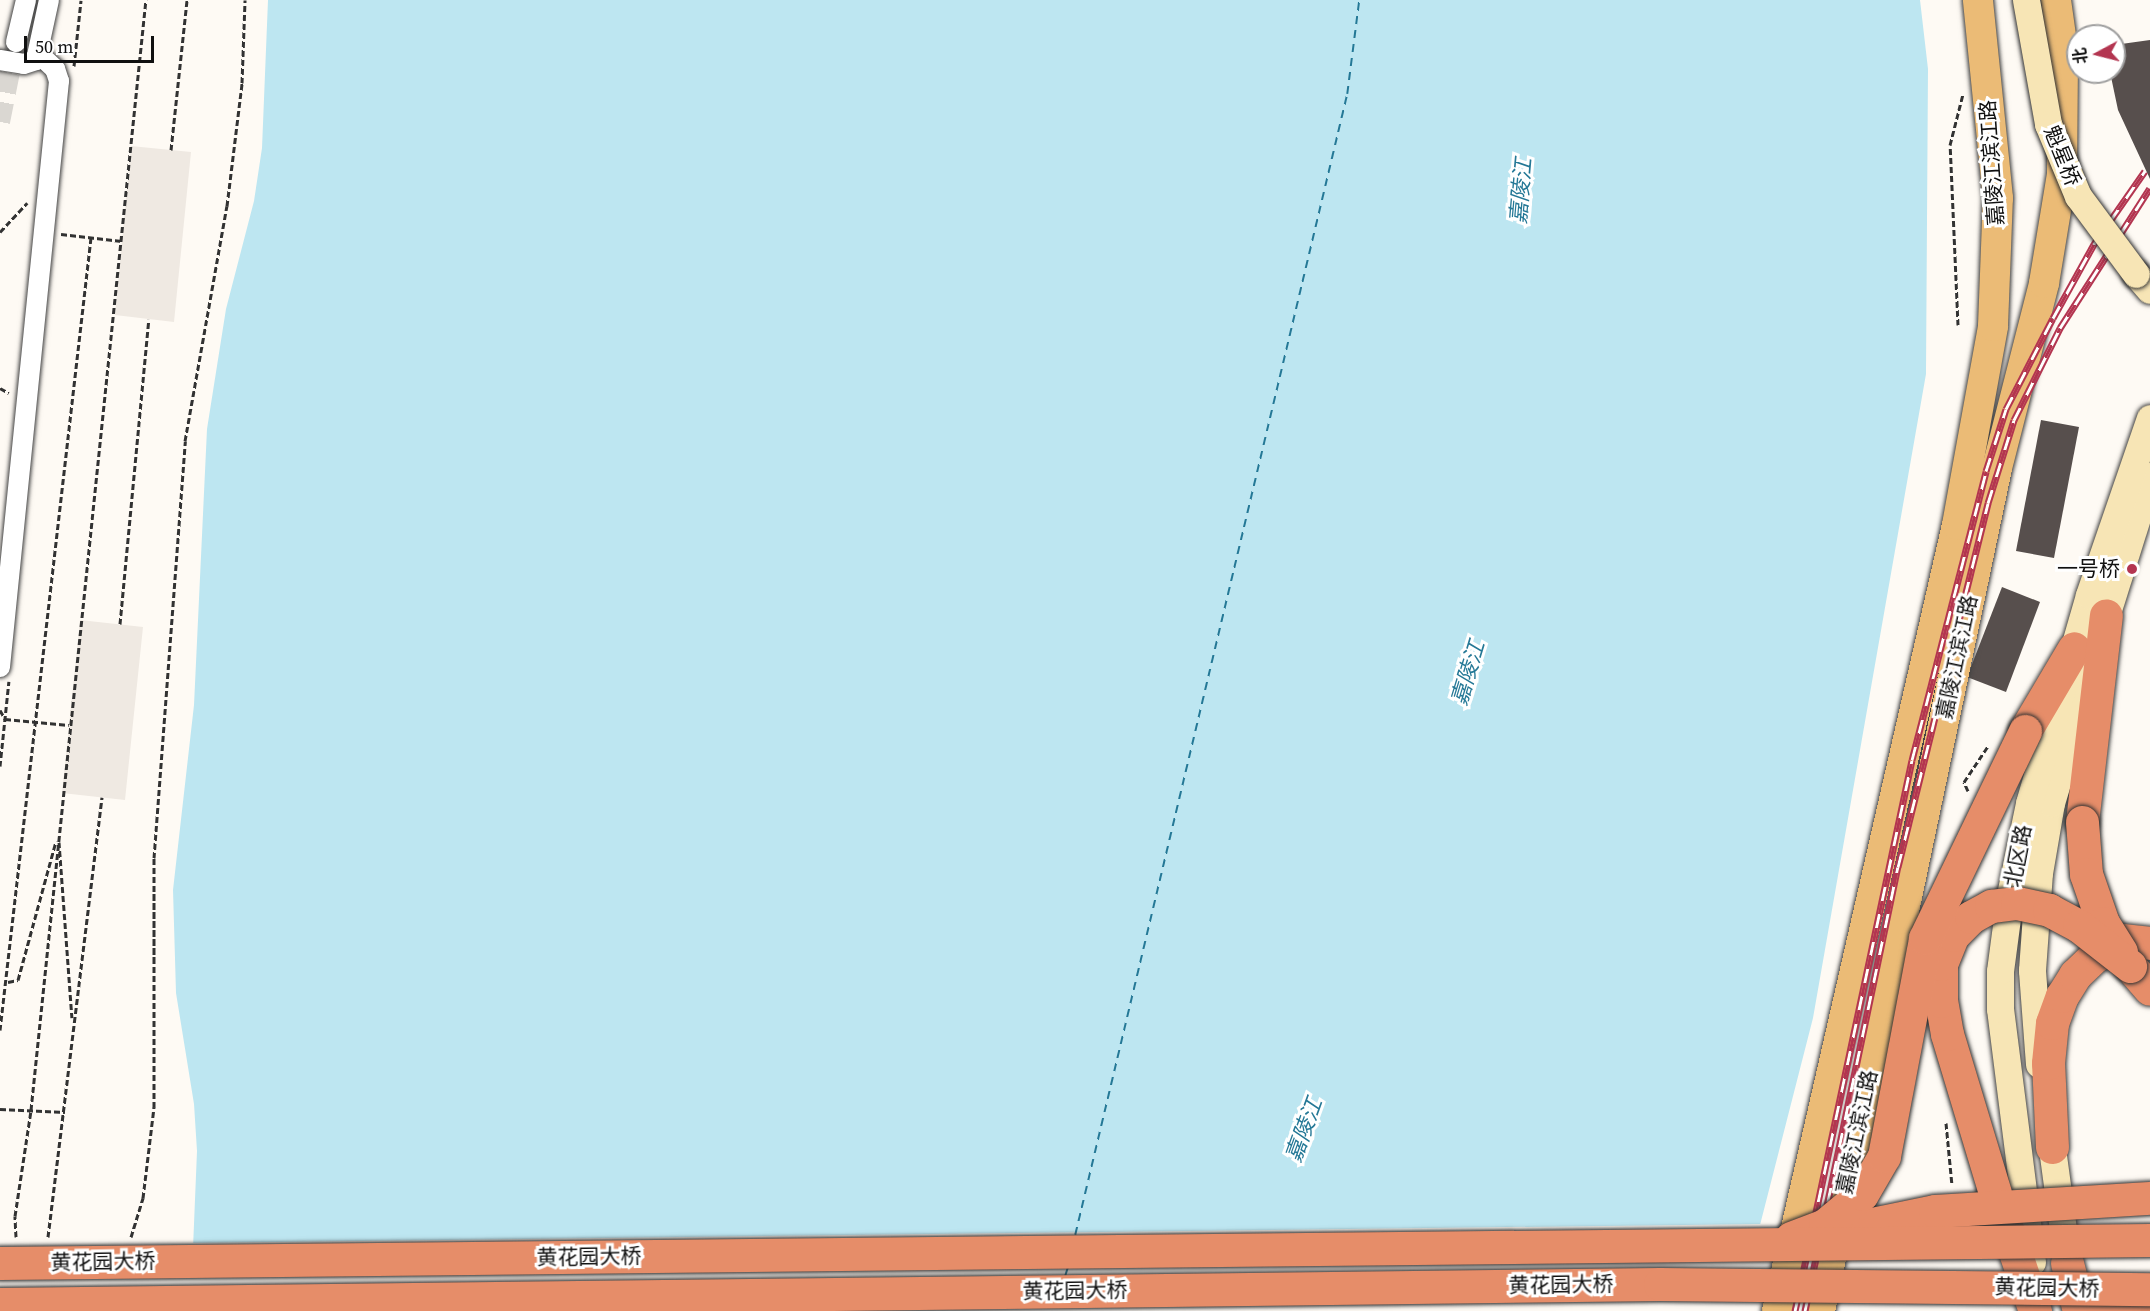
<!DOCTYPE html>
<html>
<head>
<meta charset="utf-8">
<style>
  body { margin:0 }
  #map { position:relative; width:2150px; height:1311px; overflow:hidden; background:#fefaf4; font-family:"Source Serif 4","Noto Sans SC",serif }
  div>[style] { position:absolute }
  .plaza>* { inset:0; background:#efe9e2 }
  .water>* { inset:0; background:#bde6f1 }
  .pier>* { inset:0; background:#fefaf4 }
  .ferry>* { height:1.5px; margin-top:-0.75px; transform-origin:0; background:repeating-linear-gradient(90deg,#247896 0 8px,transparent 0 14px) }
  .building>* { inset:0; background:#574f4d }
  .street-tunnel>* { height:20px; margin-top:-10px; transform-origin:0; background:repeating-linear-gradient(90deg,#dad7d2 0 20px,transparent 0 30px) }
  .path>* { height:3px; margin-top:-1.5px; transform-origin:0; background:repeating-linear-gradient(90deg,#323232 0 6px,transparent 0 9px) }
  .roads { filter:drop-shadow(0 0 2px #434343) drop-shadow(0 0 2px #434343) }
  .street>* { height:20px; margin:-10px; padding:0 10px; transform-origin:10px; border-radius:10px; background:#fff }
  .secondary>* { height:27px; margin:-13.5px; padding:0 13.5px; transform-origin:13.5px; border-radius:13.5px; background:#f7e5b5 }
  .primary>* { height:30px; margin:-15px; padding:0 15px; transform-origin:15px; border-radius:15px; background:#ebbb76 }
  .highway>* { height:33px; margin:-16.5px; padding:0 16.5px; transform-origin:16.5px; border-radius:16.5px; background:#e68d69 }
  .rail>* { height:7px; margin-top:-3.5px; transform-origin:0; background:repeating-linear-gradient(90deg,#fff 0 14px,#b33550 0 28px); box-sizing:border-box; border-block:2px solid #b33550 }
  .bridges { filter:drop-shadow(0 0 2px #323232) drop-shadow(0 0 2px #323232) }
  .secondary-bridge>* { height:27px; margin:-13.5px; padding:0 13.5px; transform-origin:13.5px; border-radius:13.5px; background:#f7e5b5 }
  .highway-bridge>* { height:33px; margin:-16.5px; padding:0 16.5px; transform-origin:16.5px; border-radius:16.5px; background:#e68d69 }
  .dots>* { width:16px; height:16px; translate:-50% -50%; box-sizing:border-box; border:3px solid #fff; border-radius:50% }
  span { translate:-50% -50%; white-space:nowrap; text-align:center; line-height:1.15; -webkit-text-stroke:6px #fff; paint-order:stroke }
  .street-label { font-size:21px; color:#101010 }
  .poi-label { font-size:21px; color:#101010 }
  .right { translate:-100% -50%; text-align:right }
  .water-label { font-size:22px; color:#247896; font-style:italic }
  .north { position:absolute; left:2066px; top:24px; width:60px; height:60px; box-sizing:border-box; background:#fff; border:2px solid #9f9f9f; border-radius:50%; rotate:263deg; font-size:16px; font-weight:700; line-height:24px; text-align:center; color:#101010 }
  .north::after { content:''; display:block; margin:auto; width:21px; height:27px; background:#b33550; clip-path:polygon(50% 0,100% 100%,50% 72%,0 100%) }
  .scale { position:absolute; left:24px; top:36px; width:130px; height:27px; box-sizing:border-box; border:3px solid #101010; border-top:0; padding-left:8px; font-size:18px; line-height:21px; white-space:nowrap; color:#101010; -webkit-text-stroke:4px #fff; paint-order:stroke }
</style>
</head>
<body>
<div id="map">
  <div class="plaza">
    <i style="clip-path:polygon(131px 146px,191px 152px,174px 322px,115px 315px)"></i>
    <i style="clip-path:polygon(80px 620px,143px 627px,125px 800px,62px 793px)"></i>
  </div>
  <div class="water">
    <i style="clip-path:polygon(268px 0,1920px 0,1928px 69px,1926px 374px,1813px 1018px,1738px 1311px,193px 1248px,197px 1151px,194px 1104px,176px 993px,173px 890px,194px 705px,207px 429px,226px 309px,254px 201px,262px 148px)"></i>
  </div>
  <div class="pier">
    <i style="clip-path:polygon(1763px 1224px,1741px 1311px,172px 1311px,190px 1243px)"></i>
  </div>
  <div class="ferry">
    <i style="left:1075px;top:1235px;width:1173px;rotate:-76.59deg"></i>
    <i style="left:1347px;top:94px;width:95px;rotate:-82.7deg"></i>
    <i style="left:1065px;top:1276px;width:10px;rotate:-73deg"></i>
  </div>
  <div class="building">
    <i style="clip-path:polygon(2150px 40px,2150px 179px,2118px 110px,2110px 72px,2114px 72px,2114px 45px)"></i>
    <i style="clip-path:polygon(2041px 420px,2079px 427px,2054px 558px,2016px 551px)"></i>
    <i style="clip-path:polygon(2002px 587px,2040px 602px,2006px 692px,1967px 677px)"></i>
  </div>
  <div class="street-tunnel">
    <i style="left:0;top:122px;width:82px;rotate:-78.7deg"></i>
  </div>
  <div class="path">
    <i style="left:74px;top:66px;width:66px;rotate:-83.9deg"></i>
    <i style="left:171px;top:150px;width:151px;rotate:-83.9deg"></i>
    <i style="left:0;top:232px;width:40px;rotate:-47deg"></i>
    <i style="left:61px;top:234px;width:61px;rotate:6.5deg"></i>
    <i style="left:1958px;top:325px;width:180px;rotate:-92.5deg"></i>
    <i style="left:1950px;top:145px;width:53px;rotate:-75.7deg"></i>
    <i style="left:0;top:388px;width:10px;rotate:29deg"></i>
    <i style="left:120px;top:624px;width:306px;rotate:-84.6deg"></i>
    <i style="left:0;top:710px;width:10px;rotate:61deg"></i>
    <i style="left:5px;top:719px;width:64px;rotate:5.4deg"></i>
    <i style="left:0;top:766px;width:85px;rotate:-84deg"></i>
    <i style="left:1968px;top:791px;width:10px;rotate:-114deg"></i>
    <i style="left:1964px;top:782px;width:43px;rotate:-56.3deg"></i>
    <i style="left:59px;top:842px;width:176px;rotate:85.8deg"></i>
    <i style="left:8px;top:982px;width:10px;rotate:-11deg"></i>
    <i style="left:18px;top:980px;width:144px;rotate:-74.7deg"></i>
    <i style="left:0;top:1030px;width:797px;rotate:-83.45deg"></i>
    <i style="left:0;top:1109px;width:65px;rotate:2.6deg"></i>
    <i style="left:1946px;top:1123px;width:62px;rotate:84.5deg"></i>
    <i style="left:16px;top:1237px;width:21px;rotate:-93deg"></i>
    <i style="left:15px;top:1216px;width:107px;rotate:-81.4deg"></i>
    <i style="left:31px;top:1110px;width:1116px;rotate:-84.09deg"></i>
    <i style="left:48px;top:1237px;width:443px;rotate:-83deg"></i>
    <i style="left:131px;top:1237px;width:41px;rotate:-72.9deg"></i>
    <i style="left:143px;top:1198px;width:92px;rotate:-83.1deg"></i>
    <i style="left:154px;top:1107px;width:249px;rotate:-90deg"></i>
    <i style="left:154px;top:858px;width:418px;rotate:-85.7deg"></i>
    <i style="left:185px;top:441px;width:239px;rotate:-79.9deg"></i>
    <i style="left:227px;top:206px;width:124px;rotate:-83deg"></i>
    <i style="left:242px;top:83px;width:83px;rotate:-87.9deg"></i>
  </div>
  <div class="roads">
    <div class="street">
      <i style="left:16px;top:42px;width:43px;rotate:-76.6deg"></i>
      <i style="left:0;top:60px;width:24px;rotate:9deg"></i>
      <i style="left:24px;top:64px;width:13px;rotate:-18deg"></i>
      <i style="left:36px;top:60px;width:61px;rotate:-77.8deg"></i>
      <i style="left:0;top:667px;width:589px;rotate:-84.25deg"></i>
      <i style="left:59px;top:81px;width:13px;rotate:-108deg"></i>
      <i style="left:55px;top:69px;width:22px;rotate:-137deg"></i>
    </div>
    <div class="secondary">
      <i style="left:2136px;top:274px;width:21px;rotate:49deg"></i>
      <i style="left:2100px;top:635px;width:167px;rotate:-72.5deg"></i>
      <i style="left:2039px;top:1064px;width:94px;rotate:-94.3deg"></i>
      <i style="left:2032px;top:970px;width:97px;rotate:-85.9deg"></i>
      <i style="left:2039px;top:873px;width:71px;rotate:-80.3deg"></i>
      <i style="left:2051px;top:803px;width:134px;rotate:-73.5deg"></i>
      <i style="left:2049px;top:1126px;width:135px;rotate:82.3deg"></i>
      <i style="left:2032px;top:1262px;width:255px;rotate:-97.2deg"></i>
      <i style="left:2000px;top:1009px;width:38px;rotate:-90deg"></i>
      <i style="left:2000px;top:971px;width:77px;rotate:-82.5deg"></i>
      <i style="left:2010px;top:895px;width:94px;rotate:-78.3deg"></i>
      <i style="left:2029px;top:803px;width:216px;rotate:-73.9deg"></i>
      <i style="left:2089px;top:595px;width:187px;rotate:-71deg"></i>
    </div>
    <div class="primary">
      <i style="left:1777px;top:1311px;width:806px;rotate:-77.1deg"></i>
      <i style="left:1957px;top:525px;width:202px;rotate:-79.7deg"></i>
      <i style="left:1993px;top:326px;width:128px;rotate:-87.8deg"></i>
      <i style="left:1998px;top:198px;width:199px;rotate:-95.8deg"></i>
      <i style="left:1820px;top:1311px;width:861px;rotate:-78.14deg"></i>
      <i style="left:1997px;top:468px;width:191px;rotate:-75.7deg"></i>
      <i style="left:2044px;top:283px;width:110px;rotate:-80.6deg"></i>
      <i style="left:2062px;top:174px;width:124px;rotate:-89.5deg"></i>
      <i style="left:2063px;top:50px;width:50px;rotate:-98deg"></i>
    </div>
    <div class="highway">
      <i style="left:2025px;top:731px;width:96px;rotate:-59.4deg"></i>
      <i style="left:2082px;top:822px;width:208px;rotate:-83.4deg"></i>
      <i style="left:2130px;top:966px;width:30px;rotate:49deg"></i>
      <i style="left:2052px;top:1147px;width:84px;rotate:-92.7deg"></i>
      <i style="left:2048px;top:1063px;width:40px;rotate:-84.3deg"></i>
      <i style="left:2052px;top:1023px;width:29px;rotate:-70deg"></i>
      <i style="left:2062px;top:996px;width:25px;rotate:-58deg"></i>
      <i style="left:2075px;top:975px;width:28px;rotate:-44deg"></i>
      <i style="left:2095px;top:956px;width:31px;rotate:-31deg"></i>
      <i style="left:2122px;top:940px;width:28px;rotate:6deg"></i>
      <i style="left:1995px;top:1193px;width:125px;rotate:71.3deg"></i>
      <i style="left:2067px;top:1263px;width:49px;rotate:76deg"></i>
      <i style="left:2083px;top:1311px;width:67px;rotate:-5.1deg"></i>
    </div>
  </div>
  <div class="rail">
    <i style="left:1795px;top:1311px;width:563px;rotate:-78.01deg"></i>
    <i style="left:1912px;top:760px;width:298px;rotate:-75.6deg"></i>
    <i style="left:1986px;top:471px;width:65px;rotate:-72.1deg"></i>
    <i style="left:2006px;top:409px;width:102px;rotate:-62.7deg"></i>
    <i style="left:2053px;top:318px;width:85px;rotate:-61deg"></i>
    <i style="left:2094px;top:244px;width:89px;rotate:-55.1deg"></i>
    <i style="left:1805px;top:1311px;width:454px;rotate:-78.2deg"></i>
    <i style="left:1898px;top:867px;width:375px;rotate:-76.1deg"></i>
    <i style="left:1988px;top:503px;width:87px;rotate:-72.6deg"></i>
    <i style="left:2014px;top:420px;width:103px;rotate:-63.4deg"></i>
    <i style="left:2060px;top:328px;width:166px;rotate:-57.3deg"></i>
  </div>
  <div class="bridges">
    <div class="secondary-bridge">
      <i style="left:2026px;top:0;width:126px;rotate:79.9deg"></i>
      <i style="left:2048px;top:124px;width:78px;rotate:67.4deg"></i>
      <i style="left:2078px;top:196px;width:97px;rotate:53.4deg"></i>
    </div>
    <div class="highway-bridge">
      <i style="left:2082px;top:822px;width:52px;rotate:85.6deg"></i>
      <i style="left:2086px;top:874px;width:52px;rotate:70.9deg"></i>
      <i style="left:2103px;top:923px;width:34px;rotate:58deg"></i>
      <i style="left:1995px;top:1193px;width:166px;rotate:-106.8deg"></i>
      <i style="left:1947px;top:1034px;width:34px;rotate:-100deg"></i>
      <i style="left:1941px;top:1001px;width:37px;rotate:-90deg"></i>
      <i style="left:1941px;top:964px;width:31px;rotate:-68deg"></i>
      <i style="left:1953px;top:935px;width:25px;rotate:-45deg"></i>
      <i style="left:1971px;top:917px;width:23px;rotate:-29deg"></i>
      <i style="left:1991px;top:906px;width:26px;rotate:-7deg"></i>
      <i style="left:2017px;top:903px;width:33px;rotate:12deg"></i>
      <i style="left:2049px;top:910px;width:34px;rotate:28deg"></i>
      <i style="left:2079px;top:926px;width:65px;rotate:38.1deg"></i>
      <i style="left:1853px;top:1228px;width:84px;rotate:-11.7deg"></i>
      <i style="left:1935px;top:1211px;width:215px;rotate:-3.5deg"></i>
      <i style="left:1791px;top:1238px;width:36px;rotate:-21deg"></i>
      <i style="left:1825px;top:1225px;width:48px;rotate:-40deg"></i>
      <i style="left:1862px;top:1194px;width:44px;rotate:-59.9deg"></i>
      <i style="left:1884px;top:1156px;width:222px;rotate:-79.3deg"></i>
      <i style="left:1925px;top:938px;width:230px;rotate:-64.2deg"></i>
      <i style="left:0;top:1263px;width:2150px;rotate:-0.61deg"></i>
      <i style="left:0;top:1304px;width:1660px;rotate:-0.69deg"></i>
      <i style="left:1660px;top:1284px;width:490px;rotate:0.6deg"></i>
    </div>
  </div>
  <div class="dots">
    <i style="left:2132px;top:569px;background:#b33550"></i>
  </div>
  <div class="street-label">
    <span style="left:2062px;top:156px;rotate:68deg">魁星桥</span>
    <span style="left:1992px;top:163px;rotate:-94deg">嘉陵江滨江路</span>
    <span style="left:1957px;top:657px;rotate:-78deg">嘉陵江滨江路</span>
    <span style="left:2018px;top:856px;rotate:-79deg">北区路</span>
    <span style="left:1857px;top:1132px;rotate:-78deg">嘉陵江滨江路</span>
    <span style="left:589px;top:1257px;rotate:-1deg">黄花园大桥</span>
    <span style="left:103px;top:1262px;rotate:-1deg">黄花园大桥</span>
    <span style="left:1561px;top:1285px;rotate:-1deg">黄花园大桥</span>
    <span style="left:2047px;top:1288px;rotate:1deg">黄花园大桥</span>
    <span style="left:1075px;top:1291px;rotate:-1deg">黄花园大桥</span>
  </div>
  <div class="poi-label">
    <span class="right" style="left:2120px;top:569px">一号桥</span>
  </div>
  <div class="water-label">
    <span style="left:1521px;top:191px;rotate:-85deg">嘉陵江</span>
    <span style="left:1468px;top:673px;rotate:-73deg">嘉陵江</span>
    <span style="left:1304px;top:1130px;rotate:-70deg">嘉陵江</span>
  </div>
  <div class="north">北</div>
  <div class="scale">50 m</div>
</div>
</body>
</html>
